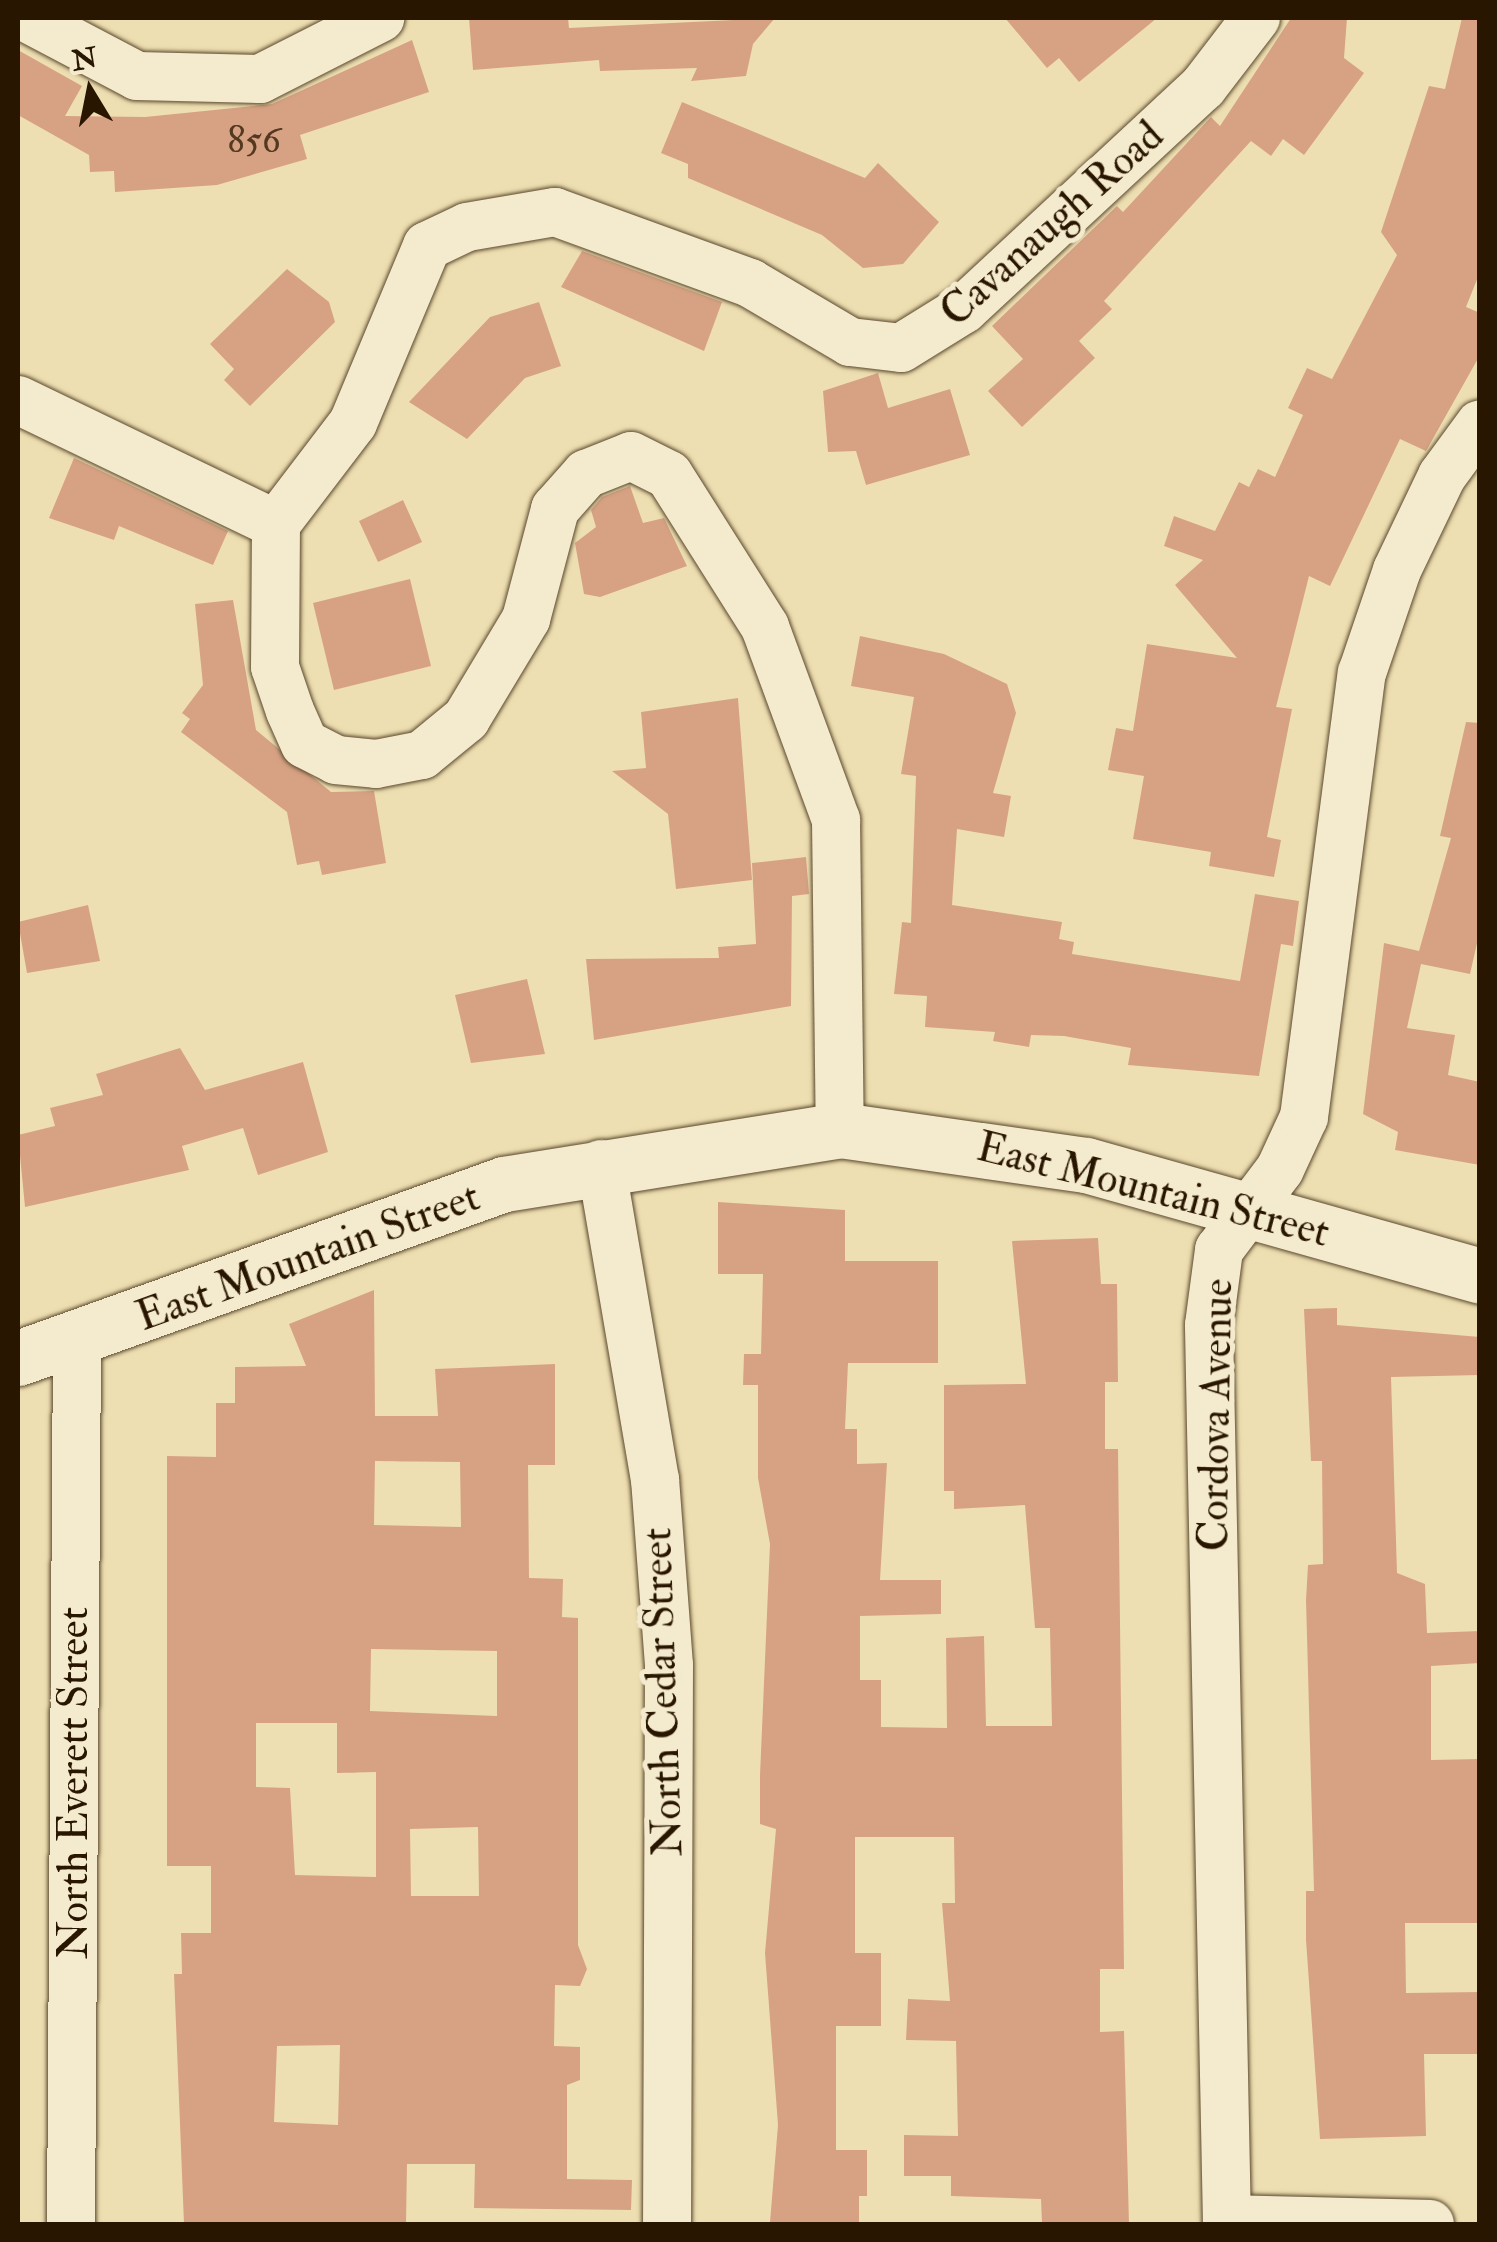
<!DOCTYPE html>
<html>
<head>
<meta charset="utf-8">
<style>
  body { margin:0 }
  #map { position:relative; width:1497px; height:2242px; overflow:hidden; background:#eedfb2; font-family:"IM FELL Double Pica",serif }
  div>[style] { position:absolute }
  .building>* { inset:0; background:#d7a284 }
  .roads { filter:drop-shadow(0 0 2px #5a482c) drop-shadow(0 0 2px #5a482c) }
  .minor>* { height:48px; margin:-24px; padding:0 24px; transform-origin:24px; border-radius:24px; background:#f4eacd }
  .tertiary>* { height:55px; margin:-27.5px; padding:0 27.5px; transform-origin:27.5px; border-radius:27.5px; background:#f4eacd }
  span { translate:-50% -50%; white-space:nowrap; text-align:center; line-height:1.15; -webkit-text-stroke:10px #f4eacd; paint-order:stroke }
  .number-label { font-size:38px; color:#543921 }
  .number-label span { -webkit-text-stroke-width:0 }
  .street-label { font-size:42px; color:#291600 }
  .frame { position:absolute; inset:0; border:20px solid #291600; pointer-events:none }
  .north { position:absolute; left:40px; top:40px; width:100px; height:100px; -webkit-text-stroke:8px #f4eacd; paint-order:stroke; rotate:350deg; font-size:28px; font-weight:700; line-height:40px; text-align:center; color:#291600 }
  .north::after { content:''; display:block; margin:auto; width:35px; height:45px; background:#291600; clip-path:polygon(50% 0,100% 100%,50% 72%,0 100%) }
</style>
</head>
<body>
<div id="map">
  <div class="building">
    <i style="clip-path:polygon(469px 18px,568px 18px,569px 28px,775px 18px,753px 44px,746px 76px,691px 81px,697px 68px,600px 71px,599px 60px,473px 70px)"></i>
    <i style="clip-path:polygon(1005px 18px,1157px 18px,1079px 82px,1059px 58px,1047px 68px)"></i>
    <i style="clip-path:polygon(1291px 18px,1347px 18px,1344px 58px,1364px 73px,1304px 155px,1283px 139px,1271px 156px,1251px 141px,1104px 301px,1112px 309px,1079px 341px,1095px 358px,1022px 427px,988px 391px,1023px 359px,992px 326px,1117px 206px,1123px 212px,1211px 117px,1220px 126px)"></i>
    <i style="clip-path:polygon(1462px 18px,1480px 18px,1480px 272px,1466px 307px,1480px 313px,1480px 355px,1426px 451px,1400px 439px,1330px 586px,1309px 576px,1276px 707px,1292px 709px,1267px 837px,1281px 840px,1274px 877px,1209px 866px,1211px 852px,1133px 839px,1144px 776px,1108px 770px,1116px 728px,1133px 731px,1147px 644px,1237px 658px,1175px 585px,1203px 560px,1164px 546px,1174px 516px,1215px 531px,1239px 482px,1249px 487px,1258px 469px,1275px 477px,1303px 415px,1288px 408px,1307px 368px,1332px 379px,1397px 255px,1381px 232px,1429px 86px,1445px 89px)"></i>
    <i style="clip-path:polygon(412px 40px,429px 92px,300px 135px,307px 159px,217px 185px,115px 192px,114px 171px,90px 172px,89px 155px,18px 115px,18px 50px,82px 86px,65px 116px,145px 117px,272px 104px)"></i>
    <i style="clip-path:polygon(682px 102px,865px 178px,878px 163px,939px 222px,903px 264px,863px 268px,822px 235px,688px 178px,688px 164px,661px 153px)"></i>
    <i style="clip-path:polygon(582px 251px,722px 302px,704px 351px,561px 287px)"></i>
    <i style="clip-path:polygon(287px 269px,329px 302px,335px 322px,250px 406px,224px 380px,234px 369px,210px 344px)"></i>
    <i style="clip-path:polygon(539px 302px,561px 366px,525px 378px,467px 439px,409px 402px,490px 317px)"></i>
    <i style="clip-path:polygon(878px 373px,888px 408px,950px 389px,970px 455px,866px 485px,856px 451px,828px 452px,823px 391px)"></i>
    <i style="clip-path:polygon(74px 458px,228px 531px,213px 565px,119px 526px,114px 540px,49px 518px)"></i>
    <i style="clip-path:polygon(630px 486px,643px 523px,664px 518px,687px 566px,600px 597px,584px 594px,575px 543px,596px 527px,591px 510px,602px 497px)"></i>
    <i style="clip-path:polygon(403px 500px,422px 542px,378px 562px,359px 521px)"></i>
    <i style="clip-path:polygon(410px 579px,431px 666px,334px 690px,313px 603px)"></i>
    <i style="clip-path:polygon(233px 600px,256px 730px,331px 792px,374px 791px,386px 863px,322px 875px,319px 861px,297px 865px,287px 812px,181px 732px,190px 719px,182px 713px,203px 685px,195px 604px)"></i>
    <i style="clip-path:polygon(860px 636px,944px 654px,1007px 684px,1016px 713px,993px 793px,1011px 796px,1004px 837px,957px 829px,952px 905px,1062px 922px,1059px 939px,1074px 942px,1072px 954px,1240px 981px,1255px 894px,1299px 901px,1293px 946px,1281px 944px,1259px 1076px,1128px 1065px,1131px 1048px,1064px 1036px,1031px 1035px,1029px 1047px,993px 1041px,995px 1032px,925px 1027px,927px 996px,894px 994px,902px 922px,911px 923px,916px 776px,901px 774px,914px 697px,851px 686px)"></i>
    <i style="clip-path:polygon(738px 698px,752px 880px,676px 889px,668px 814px,612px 771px,646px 768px,641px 712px)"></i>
    <i style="clip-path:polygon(1466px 722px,1480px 723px,1480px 930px,1470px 974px,1421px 964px,1407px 1028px,1455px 1035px,1448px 1075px,1480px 1082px,1480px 1165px,1395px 1150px,1398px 1132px,1363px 1114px,1384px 943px,1419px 951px,1451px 838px,1440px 836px)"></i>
    <i style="clip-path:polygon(806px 857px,809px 894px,792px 896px,791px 1006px,594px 1040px,586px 959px,719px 958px,718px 947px,756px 944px,752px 863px)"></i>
    <i style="clip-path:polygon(88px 905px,100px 961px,27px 973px,18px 922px)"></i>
    <i style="clip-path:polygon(527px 979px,545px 1054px,471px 1063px,455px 995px)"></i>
    <i style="clip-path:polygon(180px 1048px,205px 1090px,303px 1062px,328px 1152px,258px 1175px,243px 1128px,182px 1146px,189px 1170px,25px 1207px,18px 1135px,55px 1126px,50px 1108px,103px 1095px,96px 1074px)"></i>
    <i style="clip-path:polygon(718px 1202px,845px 1210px,845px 1261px,938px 1261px,938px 1363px,848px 1363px,845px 1429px,857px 1429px,857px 1464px,887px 1463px,880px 1580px,941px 1580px,941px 1614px,860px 1616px,860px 1680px,881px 1680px,881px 1727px,947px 1728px,946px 1638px,984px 1636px,986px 1726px,1052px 1726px,1050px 1628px,1035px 1628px,1025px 1505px,954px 1509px,954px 1491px,944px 1491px,944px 1385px,1026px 1384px,1012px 1241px,1098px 1238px,1101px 1284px,1117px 1284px,1118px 1382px,1105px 1382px,1105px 1449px,1118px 1449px,1124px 1969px,1100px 1969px,1100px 2032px,1124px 2031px,1129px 2224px,1042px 2224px,1041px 2199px,951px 2196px,951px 2176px,904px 2176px,904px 2135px,958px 2136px,956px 2041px,906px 2040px,908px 1999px,950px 2001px,942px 1903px,955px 1903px,954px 1837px,855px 1837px,855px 1953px,881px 1953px,881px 2026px,836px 2026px,836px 2150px,867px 2150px,867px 2196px,859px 2196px,859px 2222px,770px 2222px,778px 2125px,765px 1953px,776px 1829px,760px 1824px,760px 1775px,770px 1544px,758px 1478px,758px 1385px,743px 1385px,744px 1354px,761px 1354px,763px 1274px,718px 1274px)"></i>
    <i style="clip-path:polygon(evenodd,374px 1290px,375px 1416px,438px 1416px,435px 1369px,555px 1364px,555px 1465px,528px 1465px,529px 1578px,563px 1579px,562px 1617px,578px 1618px,578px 1945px,587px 1969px,580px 1986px,555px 1985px,554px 2046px,580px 2047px,580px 2080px,567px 2085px,567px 2179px,632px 2180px,631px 2210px,474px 2208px,475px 2164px,407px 2164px,406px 2224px,184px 2224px,174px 1974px,182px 1974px,181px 1933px,211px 1933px,211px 1866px,167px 1866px,167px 1456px,216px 1457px,216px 1403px,235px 1403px,235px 1367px,306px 1366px,289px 1324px,374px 1290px,375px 1461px,460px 1462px,461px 1527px,374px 1525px,375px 1461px,374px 1290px,371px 1649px,497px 1651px,497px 1716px,370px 1711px,371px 1649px,374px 1290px,256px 1723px,337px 1723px,337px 1773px,376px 1772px,376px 1877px,295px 1875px,290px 1788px,256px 1787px,256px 1723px,374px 1290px,478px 1827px,479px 1896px,411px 1896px,410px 1829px,478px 1827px,374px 1290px,340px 2045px,338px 2125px,274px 2122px,277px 2046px,340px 2045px)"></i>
    <i style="clip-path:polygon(1337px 1308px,1337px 1325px,1480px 1337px,1480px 1375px,1391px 1377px,1397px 1573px,1425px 1584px,1427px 1633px,1480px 1631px,1480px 1663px,1431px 1666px,1431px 1760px,1480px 1759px,1480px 1923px,1405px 1923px,1406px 1993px,1480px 1992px,1480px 2054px,1424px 2054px,1426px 2136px,1320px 2139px,1306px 1940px,1306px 1891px,1314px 1891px,1306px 1600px,1308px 1565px,1323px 1564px,1322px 1461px,1311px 1461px,1304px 1309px)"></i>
  </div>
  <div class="roads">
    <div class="minor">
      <i style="left:27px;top:18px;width:124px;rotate:27.8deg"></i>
      <i style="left:137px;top:76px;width:123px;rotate:1.4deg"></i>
      <i style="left:260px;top:79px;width:135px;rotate:-26.9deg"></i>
      <i style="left:18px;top:400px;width:286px;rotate:25.7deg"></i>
      <i style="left:276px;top:524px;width:127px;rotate:-52.7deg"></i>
      <i style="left:353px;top:423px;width:192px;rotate:-67.3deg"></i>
      <i style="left:427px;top:246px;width:44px;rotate:-25.4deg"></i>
      <i style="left:467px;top:227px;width:89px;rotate:-9.7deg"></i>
      <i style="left:555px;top:212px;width:208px;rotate:20deg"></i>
      <i style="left:750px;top:283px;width:116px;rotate:30.5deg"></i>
      <i style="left:850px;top:342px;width:51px;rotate:6.7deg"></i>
      <i style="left:901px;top:348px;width:74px;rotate:-31.8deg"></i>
      <i style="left:964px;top:309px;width:326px;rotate:-42.9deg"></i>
      <i style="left:1203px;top:87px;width:87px;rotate:-52.5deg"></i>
      <i style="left:276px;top:524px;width:143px;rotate:90.4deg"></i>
      <i style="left:275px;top:667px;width:46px;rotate:71.2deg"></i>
      <i style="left:290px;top:711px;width:36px;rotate:66deg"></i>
      <i style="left:305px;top:744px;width:35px;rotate:27deg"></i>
      <i style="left:336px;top:760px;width:40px;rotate:5.7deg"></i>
      <i style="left:376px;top:764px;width:47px;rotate:-11.1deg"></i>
      <i style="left:422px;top:755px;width:57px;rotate:-39.3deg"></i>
      <i style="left:466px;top:719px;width:117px;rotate:-59deg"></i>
      <i style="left:526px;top:619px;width:114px;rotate:-75.2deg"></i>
      <i style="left:555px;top:509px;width:47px;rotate:-48.5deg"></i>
      <i style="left:586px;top:474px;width:48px;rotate:-21.8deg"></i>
      <i style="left:631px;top:456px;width:42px;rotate:26.6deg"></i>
      <i style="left:669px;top:475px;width:180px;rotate:57.7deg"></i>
      <i style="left:765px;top:627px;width:206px;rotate:69.8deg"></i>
      <i style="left:836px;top:820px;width:310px;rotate:89.3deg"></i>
      <i style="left:601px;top:1164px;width:320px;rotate:80.3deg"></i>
      <i style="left:655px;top:1479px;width:187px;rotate:85.7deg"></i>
      <i style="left:669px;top:1665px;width:559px;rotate:90.2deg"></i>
      <i style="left:1227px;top:2219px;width:203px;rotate:1.4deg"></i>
      <i style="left:71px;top:2224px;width:882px;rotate:-89.61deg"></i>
      <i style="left:1227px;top:2224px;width:899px;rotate:-91.15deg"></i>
      <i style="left:1209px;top:1325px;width:76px;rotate:-82.4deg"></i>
      <i style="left:1219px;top:1250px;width:101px;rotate:-53deg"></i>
      <i style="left:1280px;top:1169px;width:57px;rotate:-65.2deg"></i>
      <i style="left:1304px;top:1117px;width:448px;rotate:-82.6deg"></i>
      <i style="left:1362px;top:673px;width:109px;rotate:-71.2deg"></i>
      <i style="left:1397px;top:570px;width:104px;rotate:-64.4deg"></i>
      <i style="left:1442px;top:476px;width:64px;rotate:-53.8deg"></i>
    </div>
    <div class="tertiary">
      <i style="left:18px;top:1358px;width:516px;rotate:-19.7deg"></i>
      <i style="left:504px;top:1184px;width:340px;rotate:-9.1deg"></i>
      <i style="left:840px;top:1130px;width:248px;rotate:8.1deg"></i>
      <i style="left:1086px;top:1165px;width:409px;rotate:15.7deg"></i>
    </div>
  </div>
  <div class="number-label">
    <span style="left:254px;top:141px">856</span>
  </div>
  <div class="street-label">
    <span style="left:1052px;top:224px;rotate:-42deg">Cavanaugh Road</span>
    <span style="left:1153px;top:1190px;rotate:14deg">East Mountain Street</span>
    <span style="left:308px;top:1257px;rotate:-20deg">East Mountain Street</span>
    <span style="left:1216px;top:1415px;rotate:-89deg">Cordova Avenue</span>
    <span style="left:663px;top:1692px;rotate:-92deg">North Cedar Street</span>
    <span style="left:74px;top:1783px;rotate:-90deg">North Everett Street</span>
  </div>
  <div class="frame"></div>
  <div class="north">N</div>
</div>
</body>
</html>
